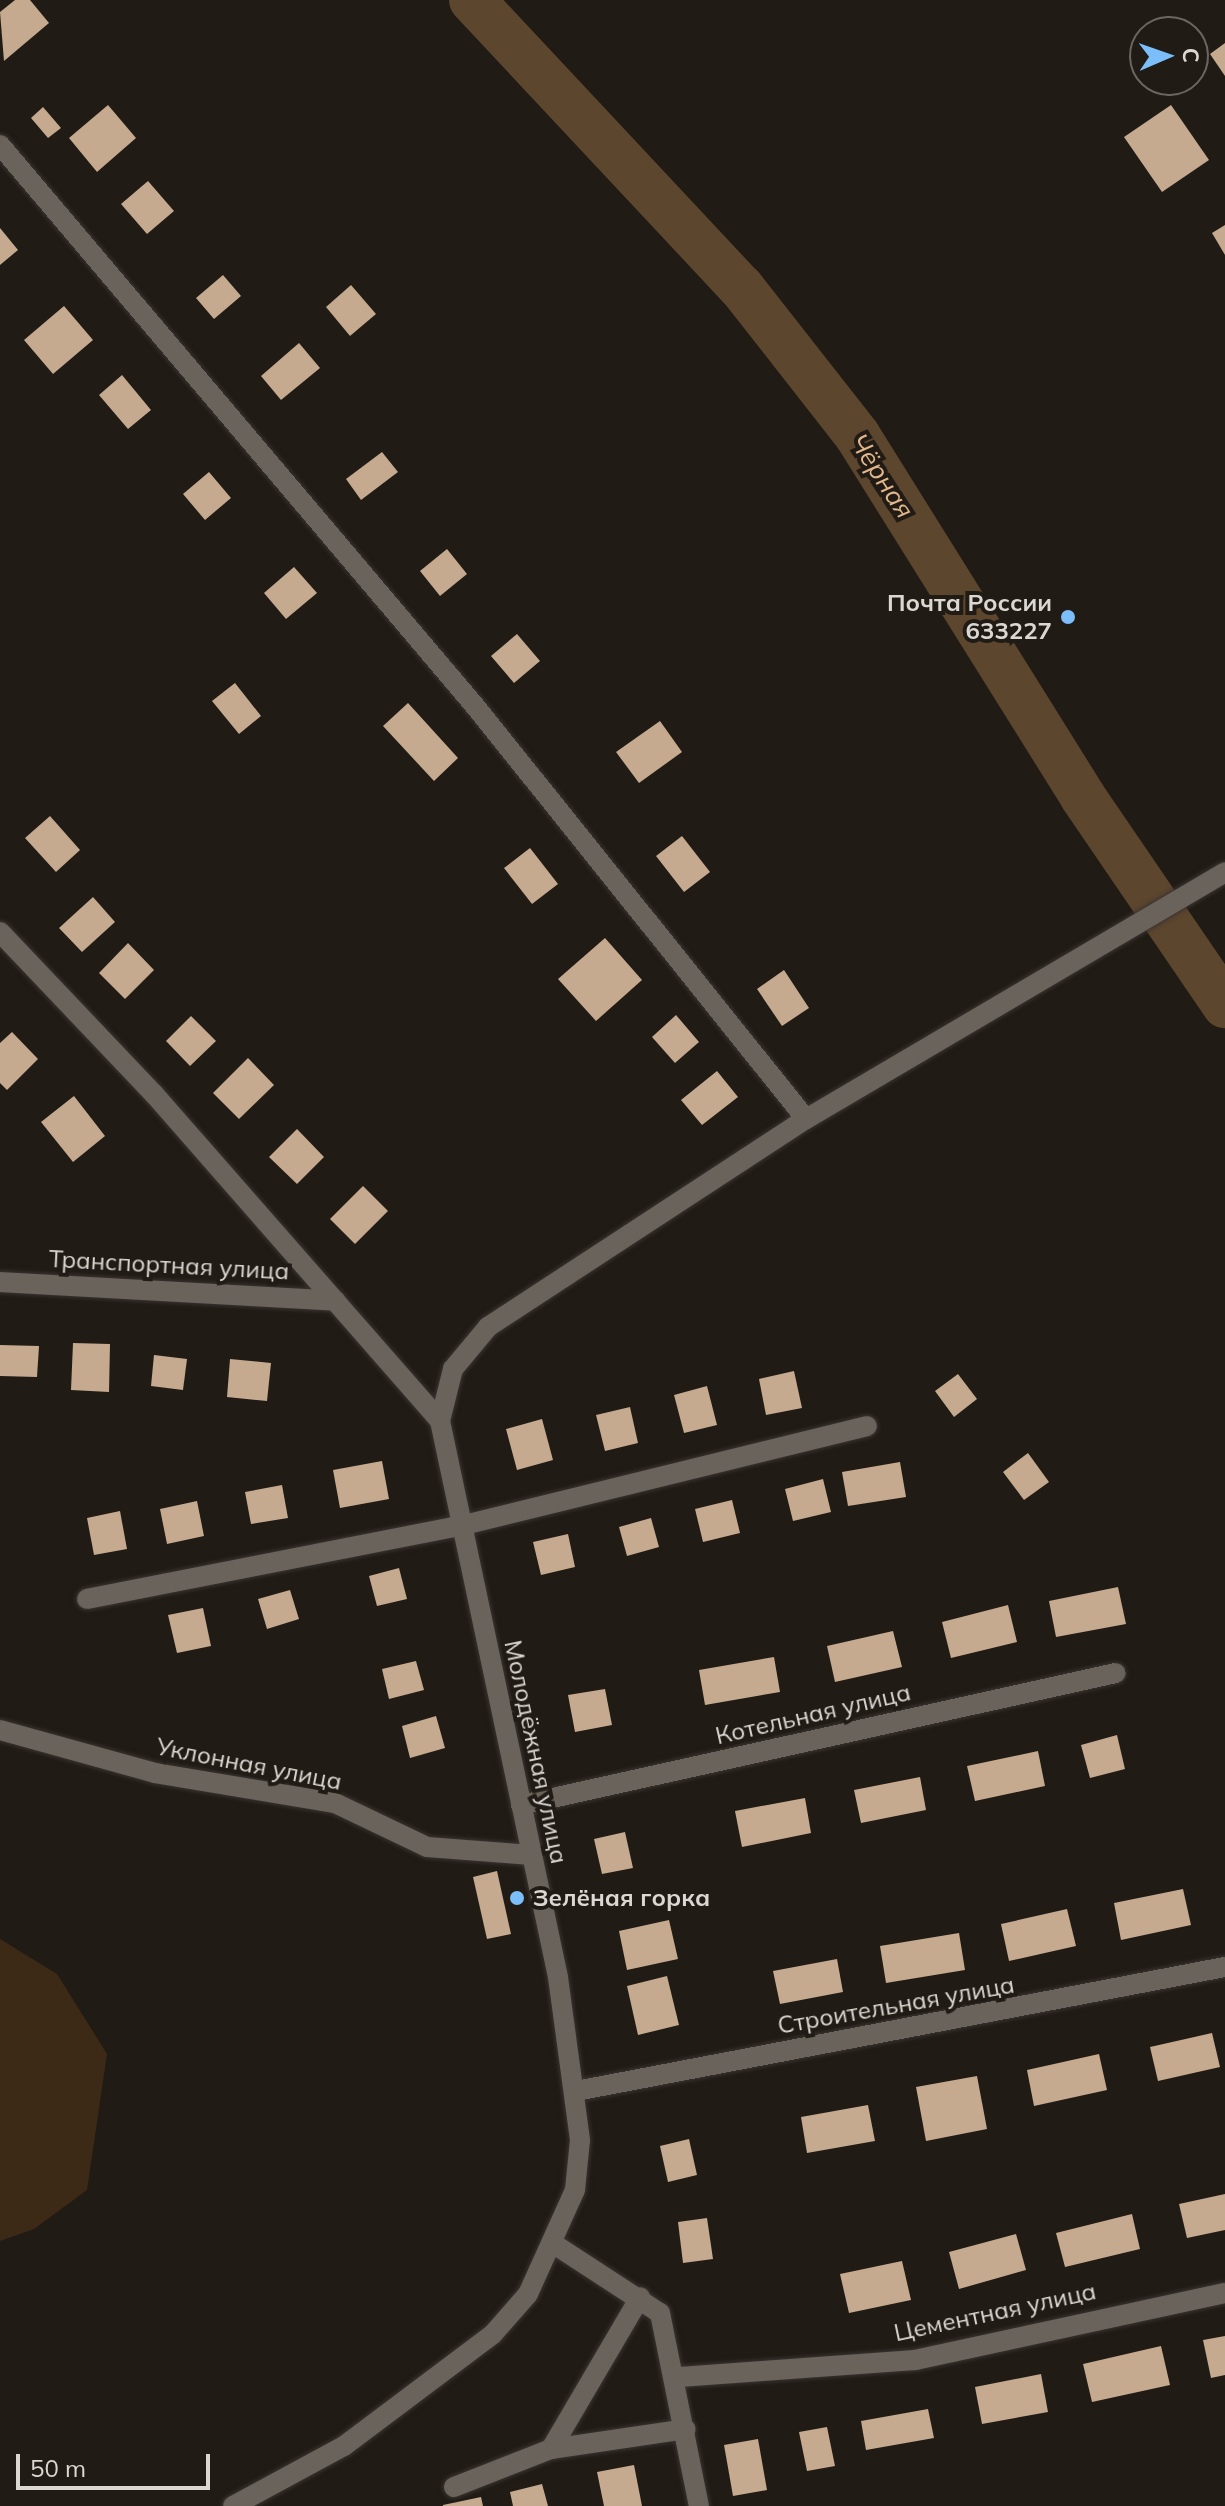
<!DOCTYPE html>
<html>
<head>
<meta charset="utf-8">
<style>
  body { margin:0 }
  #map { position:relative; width:1225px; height:2506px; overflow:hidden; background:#211b15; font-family:Mulish,sans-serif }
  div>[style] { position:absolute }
  .green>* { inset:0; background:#3c2a17 }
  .river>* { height:46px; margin:-23px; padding:0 23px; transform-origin:23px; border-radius:23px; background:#5d462e }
  .building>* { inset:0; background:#c5aa8f }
  .roads { filter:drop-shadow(0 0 2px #393431) drop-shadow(0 0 2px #393431) }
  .minor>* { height:20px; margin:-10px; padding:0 10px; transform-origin:10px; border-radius:10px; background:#6a635b }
  .tertiary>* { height:20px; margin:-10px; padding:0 10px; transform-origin:10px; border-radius:10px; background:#6a635b }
  .dots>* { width:22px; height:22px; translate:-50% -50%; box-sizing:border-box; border:4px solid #211b15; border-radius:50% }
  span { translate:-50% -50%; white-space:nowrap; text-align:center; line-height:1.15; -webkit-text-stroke:8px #211b15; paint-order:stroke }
  .poi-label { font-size:24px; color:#dbd7d3; font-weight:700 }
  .right { translate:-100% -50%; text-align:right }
  .left { translate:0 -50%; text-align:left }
  .street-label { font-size:24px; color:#dbd7d3 }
  .water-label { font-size:26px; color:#e3b78a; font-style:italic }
  .north { position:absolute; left:1129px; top:16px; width:80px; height:80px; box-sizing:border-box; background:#211b15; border:2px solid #6b6661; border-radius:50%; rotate:88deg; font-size:22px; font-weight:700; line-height:32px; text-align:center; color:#dbd7d3 }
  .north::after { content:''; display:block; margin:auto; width:28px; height:36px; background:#7cbef9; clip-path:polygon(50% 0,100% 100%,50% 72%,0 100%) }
  .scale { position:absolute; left:16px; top:2454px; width:194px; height:36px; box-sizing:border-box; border:4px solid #dbd7d3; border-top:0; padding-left:10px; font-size:24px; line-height:28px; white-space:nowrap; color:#dbd7d3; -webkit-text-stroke:6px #211b15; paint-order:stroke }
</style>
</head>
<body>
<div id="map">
  <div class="green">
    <i style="clip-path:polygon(0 1939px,57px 1974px,107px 2054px,87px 2190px,34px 2229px,0 2241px)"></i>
  </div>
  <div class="river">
    <i style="left:472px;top:0;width:393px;rotate:46.9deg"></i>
    <i style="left:741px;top:287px;width:188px;rotate:51.9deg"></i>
    <i style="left:857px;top:435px;width:427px;rotate:58deg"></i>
    <i style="left:1083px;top:797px;width:252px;rotate:55.7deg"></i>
  </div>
  <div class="building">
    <i style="clip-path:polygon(15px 0,30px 0,49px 23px,4px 61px,0 12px)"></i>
    <i style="clip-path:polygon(1225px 43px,1225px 76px,1210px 54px)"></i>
    <i style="clip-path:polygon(108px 105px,136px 138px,97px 172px,69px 138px)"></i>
    <i style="clip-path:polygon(1171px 105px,1209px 160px,1162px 192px,1124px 137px)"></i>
    <i style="clip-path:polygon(43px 107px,61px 128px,48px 138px,31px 118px)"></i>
    <i style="clip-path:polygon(148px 181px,174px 211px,147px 234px,121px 204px)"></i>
    <i style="clip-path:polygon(1225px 225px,1225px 255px,1212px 233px)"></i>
    <i style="clip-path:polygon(0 228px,18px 250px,0 265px)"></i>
    <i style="clip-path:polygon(223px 275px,241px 296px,214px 319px,196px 298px)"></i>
    <i style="clip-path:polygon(351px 285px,376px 314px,350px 336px,326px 307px)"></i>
    <i style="clip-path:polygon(64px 306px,93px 340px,53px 374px,24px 340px)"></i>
    <i style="clip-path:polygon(299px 343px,320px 368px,281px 400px,261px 376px)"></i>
    <i style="clip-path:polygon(122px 375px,151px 410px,128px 429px,99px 395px)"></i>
    <i style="clip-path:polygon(382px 452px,398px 472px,361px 500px,346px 479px)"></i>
    <i style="clip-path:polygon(209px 472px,231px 498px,205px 520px,183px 494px)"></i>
    <i style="clip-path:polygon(447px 549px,467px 574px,440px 596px,420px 571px)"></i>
    <i style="clip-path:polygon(294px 567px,317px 593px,286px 619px,264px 593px)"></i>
    <i style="clip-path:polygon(517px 634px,540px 661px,514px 683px,491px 656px)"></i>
    <i style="clip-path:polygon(235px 683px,261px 716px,239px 734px,212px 701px)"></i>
    <i style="clip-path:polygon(408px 703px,458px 758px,434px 781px,383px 726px)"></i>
    <i style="clip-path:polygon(660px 721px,682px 752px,639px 783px,616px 752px)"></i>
    <i style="clip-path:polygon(50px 816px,80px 850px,56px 872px,25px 838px)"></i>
    <i style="clip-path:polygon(682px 836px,710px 872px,684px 892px,656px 856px)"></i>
    <i style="clip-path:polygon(530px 848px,558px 884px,532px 904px,504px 868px)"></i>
    <i style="clip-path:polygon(93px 897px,115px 922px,82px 952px,59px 928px)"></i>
    <i style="clip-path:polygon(605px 938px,642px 980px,596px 1021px,558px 979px)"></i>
    <i style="clip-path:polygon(128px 943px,154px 970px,125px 999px,99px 973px)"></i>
    <i style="clip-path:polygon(784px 970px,809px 1008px,782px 1026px,757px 989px)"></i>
    <i style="clip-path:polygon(676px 1015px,699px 1042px,675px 1063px,652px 1037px)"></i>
    <i style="clip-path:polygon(191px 1016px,216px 1041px,190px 1066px,166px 1041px)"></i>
    <i style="clip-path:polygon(12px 1032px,38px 1059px,7px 1090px,0 1083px,0 1043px)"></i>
    <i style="clip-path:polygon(248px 1058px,274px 1085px,239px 1119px,213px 1093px)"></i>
    <i style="clip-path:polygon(717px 1071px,738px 1097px,702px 1125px,681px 1100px)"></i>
    <i style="clip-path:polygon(74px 1096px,105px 1136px,73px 1162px,41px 1122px)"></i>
    <i style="clip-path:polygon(297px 1129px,324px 1157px,297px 1184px,269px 1157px)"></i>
    <i style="clip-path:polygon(363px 1186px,388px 1211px,355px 1244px,330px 1219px)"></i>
    <i style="clip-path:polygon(73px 1343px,110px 1344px,109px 1392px,71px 1390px)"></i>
    <i style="clip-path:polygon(0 1345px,39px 1346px,37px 1377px,0 1376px)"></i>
    <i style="clip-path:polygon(154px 1355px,187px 1359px,183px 1390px,151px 1386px)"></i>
    <i style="clip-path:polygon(230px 1359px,271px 1363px,267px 1401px,227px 1397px)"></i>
    <i style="clip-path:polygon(794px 1371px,802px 1408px,766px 1415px,759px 1379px)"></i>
    <i style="clip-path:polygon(958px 1374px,977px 1399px,954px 1417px,935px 1391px)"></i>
    <i style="clip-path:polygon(707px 1386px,717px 1425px,684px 1433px,674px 1395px)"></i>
    <i style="clip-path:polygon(630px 1407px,638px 1443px,605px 1451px,596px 1415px)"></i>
    <i style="clip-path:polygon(542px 1419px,553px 1460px,517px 1470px,506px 1429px)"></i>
    <i style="clip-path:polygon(1028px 1453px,1049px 1482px,1024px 1500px,1003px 1472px)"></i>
    <i style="clip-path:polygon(382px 1461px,389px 1499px,340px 1508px,333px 1470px)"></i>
    <i style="clip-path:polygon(900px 1462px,906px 1497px,848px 1506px,842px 1472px)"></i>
    <i style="clip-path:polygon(823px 1479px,831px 1512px,793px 1521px,785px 1489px)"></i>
    <i style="clip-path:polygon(282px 1485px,288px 1518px,251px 1524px,245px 1492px)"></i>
    <i style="clip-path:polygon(732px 1500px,740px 1533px,703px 1542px,695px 1509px)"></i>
    <i style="clip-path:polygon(197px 1501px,204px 1536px,167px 1544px,160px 1509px)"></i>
    <i style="clip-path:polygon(120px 1511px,127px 1549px,94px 1555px,87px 1518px)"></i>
    <i style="clip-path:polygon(651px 1518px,659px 1547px,627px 1556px,619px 1527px)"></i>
    <i style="clip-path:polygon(568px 1534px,575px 1567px,541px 1575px,533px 1542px)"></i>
    <i style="clip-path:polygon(399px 1568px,407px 1599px,377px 1606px,369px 1576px)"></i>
    <i style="clip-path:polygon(1118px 1587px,1126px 1624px,1056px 1637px,1049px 1601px)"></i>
    <i style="clip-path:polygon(290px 1590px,299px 1619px,267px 1629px,258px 1599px)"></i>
    <i style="clip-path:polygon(1008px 1605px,1017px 1642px,951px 1658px,942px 1622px)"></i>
    <i style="clip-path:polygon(203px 1608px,211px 1646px,177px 1653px,168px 1615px)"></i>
    <i style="clip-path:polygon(893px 1631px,902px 1667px,835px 1682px,827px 1646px)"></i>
    <i style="clip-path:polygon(774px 1657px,780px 1692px,705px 1705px,699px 1670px)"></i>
    <i style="clip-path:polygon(416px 1661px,424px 1690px,389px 1699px,382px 1669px)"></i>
    <i style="clip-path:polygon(605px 1689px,612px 1725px,575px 1732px,568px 1695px)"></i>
    <i style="clip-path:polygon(436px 1716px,445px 1748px,410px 1758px,402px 1726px)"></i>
    <i style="clip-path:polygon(1117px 1735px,1125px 1769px,1090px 1778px,1081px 1745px)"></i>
    <i style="clip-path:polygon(1038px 1751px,1045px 1786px,975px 1801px,967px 1766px)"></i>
    <i style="clip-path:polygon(920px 1777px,926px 1810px,861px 1823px,854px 1790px)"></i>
    <i style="clip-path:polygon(805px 1798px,811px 1833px,742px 1847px,735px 1811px)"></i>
    <i style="clip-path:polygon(625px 1832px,633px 1868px,602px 1874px,594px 1839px)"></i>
    <i style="clip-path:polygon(497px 1871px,511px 1934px,487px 1939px,473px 1877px)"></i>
    <i style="clip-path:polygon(1183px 1889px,1191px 1925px,1121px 1940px,1114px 1903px)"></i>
    <i style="clip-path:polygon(1067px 1909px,1076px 1946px,1009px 1961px,1001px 1924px)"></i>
    <i style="clip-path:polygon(669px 1920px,678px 1959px,627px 1970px,619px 1931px)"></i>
    <i style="clip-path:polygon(959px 1933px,965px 1970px,886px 1983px,880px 1946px)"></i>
    <i style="clip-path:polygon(837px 1959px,843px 1992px,780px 2004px,773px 1971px)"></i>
    <i style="clip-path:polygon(667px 1976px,679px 2025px,638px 2035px,627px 1986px)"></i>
    <i style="clip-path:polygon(1212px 2033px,1220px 2067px,1158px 2081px,1150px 2047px)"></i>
    <i style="clip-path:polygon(1099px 2054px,1107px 2090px,1034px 2106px,1027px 2070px)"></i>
    <i style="clip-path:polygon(977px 2076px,987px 2129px,926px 2141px,916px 2087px)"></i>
    <i style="clip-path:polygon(868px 2105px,875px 2141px,807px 2153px,801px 2117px)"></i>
    <i style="clip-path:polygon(689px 2139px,697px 2175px,668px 2182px,660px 2146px)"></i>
    <i style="clip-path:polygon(1225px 2194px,1225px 2230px,1187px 2238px,1179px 2204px)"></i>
    <i style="clip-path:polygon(1132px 2214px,1140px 2249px,1065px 2267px,1056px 2233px)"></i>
    <i style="clip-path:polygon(707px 2218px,713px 2259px,683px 2263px,678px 2222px)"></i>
    <i style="clip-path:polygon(1016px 2234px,1026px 2270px,959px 2289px,949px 2252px)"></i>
    <i style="clip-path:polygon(902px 2261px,911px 2300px,849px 2313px,840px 2274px)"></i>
    <i style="clip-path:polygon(1225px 2336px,1225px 2375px,1211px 2378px,1203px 2340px)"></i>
    <i style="clip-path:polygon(1161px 2346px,1170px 2385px,1092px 2402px,1083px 2364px)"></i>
    <i style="clip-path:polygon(1041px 2374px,1048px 2412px,982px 2424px,975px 2387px)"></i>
    <i style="clip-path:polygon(928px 2409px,934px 2438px,866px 2450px,861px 2421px)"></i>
    <i style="clip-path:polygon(827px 2427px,835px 2466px,807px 2471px,799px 2432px)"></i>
    <i style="clip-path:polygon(758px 2439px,767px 2490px,733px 2496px,724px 2445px)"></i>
    <i style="clip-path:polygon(634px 2465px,642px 2506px,604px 2506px,597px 2472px)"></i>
    <i style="clip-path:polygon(542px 2484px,548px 2506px,513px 2506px,510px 2492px)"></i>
    <i style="clip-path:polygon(481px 2497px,483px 2506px,443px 2506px,443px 2505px)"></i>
  </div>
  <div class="roads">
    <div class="minor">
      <i style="left:0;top:932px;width:224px;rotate:46.5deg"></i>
      <i style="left:154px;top:1094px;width:434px;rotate:48.8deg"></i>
      <i style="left:0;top:1282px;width:336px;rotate:3.2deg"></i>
      <i style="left:87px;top:1599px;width:380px;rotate:-11.1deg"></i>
      <i style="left:460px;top:1526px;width:419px;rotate:-13.8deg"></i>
      <i style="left:0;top:1730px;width:161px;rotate:15.5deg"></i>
      <i style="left:155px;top:1773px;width:182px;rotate:9.5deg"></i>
      <i style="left:335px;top:1803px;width:102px;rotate:25.6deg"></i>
      <i style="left:427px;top:1847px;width:105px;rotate:4.4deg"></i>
      <i style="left:521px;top:1805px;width:609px;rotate:-12.51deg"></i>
      <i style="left:576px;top:2091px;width:661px;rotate:-10.82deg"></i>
      <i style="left:554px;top:2244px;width:126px;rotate:33.1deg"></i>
      <i style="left:660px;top:2313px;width:197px;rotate:78.6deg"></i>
      <i style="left:679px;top:2377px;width:237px;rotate:-4.1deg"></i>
      <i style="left:915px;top:2360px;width:317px;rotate:-12.2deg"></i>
      <i style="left:551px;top:2449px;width:136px;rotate:-8.4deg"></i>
      <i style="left:454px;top:2487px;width:104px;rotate:-21.4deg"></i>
      <i style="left:551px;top:2449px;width:176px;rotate:-59.6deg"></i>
    </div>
    <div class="tertiary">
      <i style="left:0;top:145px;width:735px;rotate:49.75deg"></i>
      <i style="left:475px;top:706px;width:529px;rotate:51.29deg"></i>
      <i style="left:233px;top:2506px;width:126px;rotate:-28.4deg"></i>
      <i style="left:344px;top:2446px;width:186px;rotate:-36.9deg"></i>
      <i style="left:493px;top:2334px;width:53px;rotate:-48.8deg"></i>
      <i style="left:528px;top:2294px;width:114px;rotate:-65.7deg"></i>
      <i style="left:575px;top:2190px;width:50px;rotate:-84.3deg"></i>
      <i style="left:580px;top:2140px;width:164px;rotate:-97.7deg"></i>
      <i style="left:558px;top:1977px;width:568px;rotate:-101.98deg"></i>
      <i style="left:440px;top:1421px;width:54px;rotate:-76deg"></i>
      <i style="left:453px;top:1369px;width:55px;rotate:-50.2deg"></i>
      <i style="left:488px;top:1327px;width:380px;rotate:-33.2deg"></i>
      <i style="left:806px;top:1119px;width:486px;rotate:-30.5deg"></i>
    </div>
  </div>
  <div class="dots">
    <i style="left:1068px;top:617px;background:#7cbef9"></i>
    <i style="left:517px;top:1898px;background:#7cbef9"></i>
  </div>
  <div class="poi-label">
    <span class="right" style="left:1052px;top:617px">Почта России<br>633227</span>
    <span class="left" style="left:533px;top:1898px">Зелёная горка</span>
  </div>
  <div class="street-label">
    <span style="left:169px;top:1265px;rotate:3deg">Транспортная улица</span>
    <span style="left:813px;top:1714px;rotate:-13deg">Котельная улица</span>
    <span style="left:536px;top:1752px;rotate:78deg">Молодёжная улица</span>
    <span style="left:249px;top:1764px;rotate:11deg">Уклонная улица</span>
    <span style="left:896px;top:2005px;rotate:-10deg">Строительная улица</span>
    <span style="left:995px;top:2312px;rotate:-12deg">Цементная улица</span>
  </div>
  <div class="water-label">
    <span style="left:882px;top:476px;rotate:57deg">Чёрная</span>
  </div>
  <div class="north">С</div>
  <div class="scale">50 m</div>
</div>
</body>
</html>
